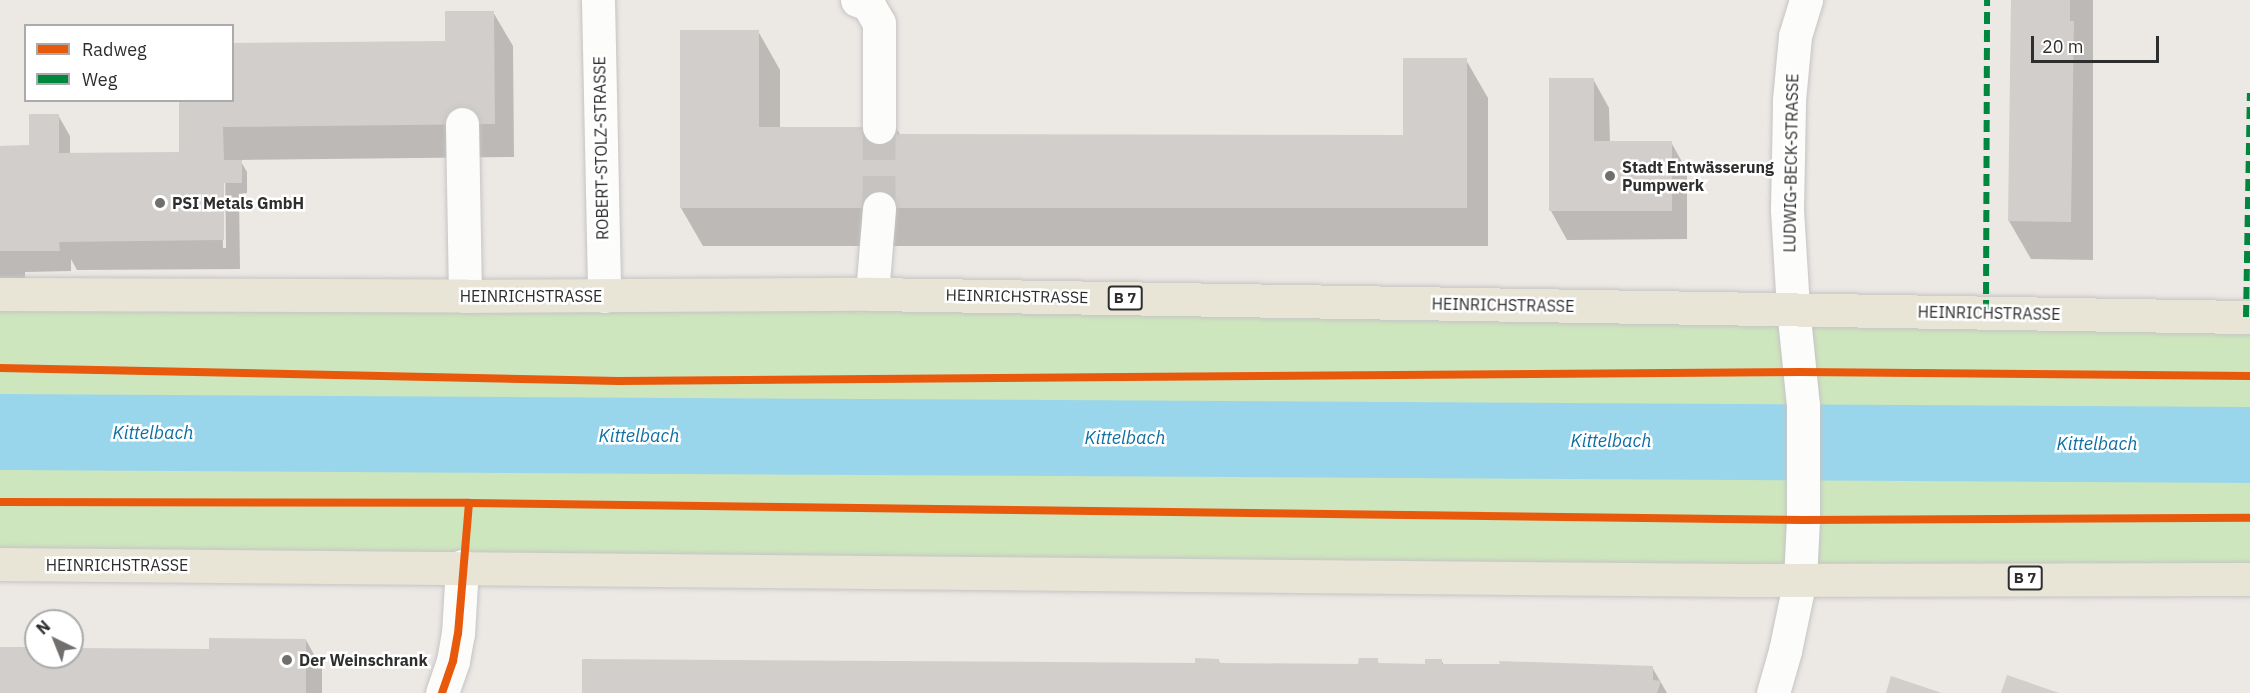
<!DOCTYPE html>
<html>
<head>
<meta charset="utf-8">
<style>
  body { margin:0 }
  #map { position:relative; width:2250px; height:693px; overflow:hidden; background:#ece8e4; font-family:"IBM Plex Sans",sans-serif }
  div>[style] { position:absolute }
  .green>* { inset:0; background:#cee6be }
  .shadow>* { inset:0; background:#0003 }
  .river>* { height:76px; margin:-38px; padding:0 38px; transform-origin:38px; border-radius:38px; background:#99d6ec }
  .building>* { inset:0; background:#d1cecb }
  .minor-tunnel>* { height:33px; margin-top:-16.5px; transform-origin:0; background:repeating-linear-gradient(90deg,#c6c3c0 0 33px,transparent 0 49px) }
  .roads { filter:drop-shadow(0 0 2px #c5c4c5) drop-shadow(0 0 2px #c5c4c5) }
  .minor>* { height:33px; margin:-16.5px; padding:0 16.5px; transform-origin:16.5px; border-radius:16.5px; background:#fcfcfb }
  .major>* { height:33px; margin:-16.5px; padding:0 16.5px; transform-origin:16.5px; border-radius:16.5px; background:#e8e4d6 }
  .quiet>* { height:6px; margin-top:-3px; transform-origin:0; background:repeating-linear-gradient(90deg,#00873e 0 12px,transparent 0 18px) }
  .cycleway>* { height:8px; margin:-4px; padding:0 4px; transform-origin:4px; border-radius:4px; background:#e8590c }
  .dots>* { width:16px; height:16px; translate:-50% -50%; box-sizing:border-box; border:3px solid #fff; border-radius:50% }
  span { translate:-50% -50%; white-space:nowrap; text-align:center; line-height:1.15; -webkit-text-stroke:5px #fff; paint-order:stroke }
  .shield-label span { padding:2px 4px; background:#fff; border:2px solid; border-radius:4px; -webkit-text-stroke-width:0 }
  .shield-label { font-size:15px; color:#2e2e2e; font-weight:700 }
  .street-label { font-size:16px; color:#2e2e2e }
  .poi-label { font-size:16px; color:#2e2e2e; font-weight:700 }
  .left { translate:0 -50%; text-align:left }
  .water-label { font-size:18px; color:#0d6fa3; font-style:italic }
  .legend { position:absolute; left:24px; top:24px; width:210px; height:78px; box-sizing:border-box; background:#fff; border:2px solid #ababab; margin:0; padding:8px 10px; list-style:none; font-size:18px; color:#2e2e2e }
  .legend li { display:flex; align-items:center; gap:12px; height:30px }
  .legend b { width:30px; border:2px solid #ababab }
  .north { position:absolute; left:24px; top:609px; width:60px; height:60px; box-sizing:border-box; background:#fff; border:2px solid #ababab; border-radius:50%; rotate:317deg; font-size:16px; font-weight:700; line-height:24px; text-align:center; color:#2e2e2e }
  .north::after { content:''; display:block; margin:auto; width:21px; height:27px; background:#706f6e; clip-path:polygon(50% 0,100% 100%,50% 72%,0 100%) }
  .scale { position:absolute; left:2031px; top:36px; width:128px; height:27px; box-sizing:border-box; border:3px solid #2e2e2e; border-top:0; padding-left:8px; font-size:18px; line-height:21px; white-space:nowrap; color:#2e2e2e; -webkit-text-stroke:4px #fff; paint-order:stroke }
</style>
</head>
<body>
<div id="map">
  <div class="green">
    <i style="clip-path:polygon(0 301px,2250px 321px,2250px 571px,0 558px)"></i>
  </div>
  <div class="shadow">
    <i style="clip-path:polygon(2012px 0,2093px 0,2093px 260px,2031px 259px,2009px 221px)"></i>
    <i style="clip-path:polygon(evenodd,493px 12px,513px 46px,514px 157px,240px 160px,247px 172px,247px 193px,239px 194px,240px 269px,77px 270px,71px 259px,71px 271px,25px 272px,25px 289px,0 289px,0 147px,31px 147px,58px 115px,70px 136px,70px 154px,180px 153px,232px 100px,446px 43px,493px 12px,222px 160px,225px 160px,226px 248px,223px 248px,222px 160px)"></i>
    <i style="clip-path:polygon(758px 31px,780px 70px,780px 128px,896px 128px,901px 136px,1404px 136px,1466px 60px,1488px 98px,1488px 246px,703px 246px,681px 208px)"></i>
    <i style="clip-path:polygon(1550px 79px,1593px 79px,1609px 108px,1610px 143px,1671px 142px,1687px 171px,1687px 239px,1567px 240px,1551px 211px)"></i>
    <i style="clip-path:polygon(306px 640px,322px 669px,322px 693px,0 693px,0 648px,36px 649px,36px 657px,72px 657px,72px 649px,210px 651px)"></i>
    <i style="clip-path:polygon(1218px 660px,1221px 664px,1360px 665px,1377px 660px,1380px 665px,1427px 665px,1441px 660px,1444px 665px,1652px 667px,1667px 693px,583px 693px,1196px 665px)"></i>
  </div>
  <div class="river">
    <i style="left:0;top:432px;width:2250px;rotate:0.33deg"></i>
  </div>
  <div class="building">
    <i style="clip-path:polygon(2011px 0,2070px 0,2070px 21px,2074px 21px,2071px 222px,2008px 221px)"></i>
    <i style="clip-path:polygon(445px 11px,494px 11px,495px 124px,223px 127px,224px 160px,242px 160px,242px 183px,224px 183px,224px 240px,59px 242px,60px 251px,0 251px,0 146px,29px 145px,29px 114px,59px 114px,59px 153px,179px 152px,179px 100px,232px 100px,232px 43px,445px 41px)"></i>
    <i style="clip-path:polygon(680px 30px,759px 30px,759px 127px,897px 127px,897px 134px,1403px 135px,1403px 58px,1467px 58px,1467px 208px,680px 208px)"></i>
    <i style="clip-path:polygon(1549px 78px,1594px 78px,1594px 141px,1672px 141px,1672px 211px,1549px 211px)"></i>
    <i style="clip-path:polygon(209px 638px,306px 639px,306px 693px,0 693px,0 647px,36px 647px,36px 657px,72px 657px,72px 648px,209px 649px)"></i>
    <i style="clip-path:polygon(1195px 658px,1219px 659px,1219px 663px,1358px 664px,1359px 658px,1378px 658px,1378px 663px,1425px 664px,1425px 659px,1442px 659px,1442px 664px,1500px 664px,1499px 661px,1653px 666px,1653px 680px,1661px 681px,1657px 693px,582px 693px,582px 659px,1195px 663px)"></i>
    <i style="clip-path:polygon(2007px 675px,2059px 693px,2001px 693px)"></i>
    <i style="clip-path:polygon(1891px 676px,1942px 693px,1886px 693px)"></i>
  </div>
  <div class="minor-tunnel">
    <i style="left:879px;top:208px;width:81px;rotate:-90deg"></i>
  </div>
  <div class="roads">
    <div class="minor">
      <i style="left:598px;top:0;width:296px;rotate:88.8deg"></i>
      <i style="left:857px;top:0;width:12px;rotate:20deg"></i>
      <i style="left:868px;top:4px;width:22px;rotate:60deg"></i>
      <i style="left:879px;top:23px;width:104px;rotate:90deg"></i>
      <i style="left:462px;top:124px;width:172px;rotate:89deg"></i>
      <i style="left:872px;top:294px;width:86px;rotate:-85.3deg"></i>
      <i style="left:442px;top:693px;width:34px;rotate:-71deg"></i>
      <i style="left:453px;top:661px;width:27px;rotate:-80deg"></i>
      <i style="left:458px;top:634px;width:68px;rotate:-86.6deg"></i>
      <i style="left:1773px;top:693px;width:44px;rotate:-74.1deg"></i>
      <i style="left:1785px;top:651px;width:74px;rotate:-78.2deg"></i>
      <i style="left:1800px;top:579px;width:59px;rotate:-87.1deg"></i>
      <i style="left:1803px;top:520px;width:115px;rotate:-90deg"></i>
      <i style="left:1803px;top:405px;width:98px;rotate:-95.9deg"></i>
      <i style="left:1793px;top:308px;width:99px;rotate:-93.5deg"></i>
      <i style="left:1787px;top:209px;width:109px;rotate:-88.9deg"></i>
      <i style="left:1789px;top:100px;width:64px;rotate:-84.6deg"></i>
      <i style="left:1795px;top:36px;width:38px;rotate:-73deg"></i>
    </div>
    <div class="major">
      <i style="left:0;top:294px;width:465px;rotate:0.2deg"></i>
      <i style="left:465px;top:296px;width:407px;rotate:-0.3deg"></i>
      <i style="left:872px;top:294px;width:1378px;rotate:0.96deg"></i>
      <i style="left:0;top:564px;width:1743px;rotate:0.53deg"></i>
      <i style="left:1743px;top:580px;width:507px;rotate:-0.11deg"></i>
    </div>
  </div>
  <div class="quiet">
    <i style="left:1986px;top:312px;width:312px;rotate:-89.8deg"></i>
    <i style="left:2246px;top:317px;width:224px;rotate:-89deg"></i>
  </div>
  <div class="cycleway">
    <i style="left:0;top:368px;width:619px;rotate:1.2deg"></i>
    <i style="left:619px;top:381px;width:1181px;rotate:-0.44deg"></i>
    <i style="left:1800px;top:372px;width:450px;rotate:0.5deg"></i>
    <i style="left:0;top:502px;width:469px;rotate:0.1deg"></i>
    <i style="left:469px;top:503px;width:1334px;rotate:0.73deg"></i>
    <i style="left:1803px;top:520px;width:447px;rotate:-0.3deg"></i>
    <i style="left:442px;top:693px;width:34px;rotate:-71deg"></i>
    <i style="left:453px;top:661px;width:27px;rotate:-80deg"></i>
    <i style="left:458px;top:634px;width:131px;rotate:-85.2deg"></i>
  </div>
  <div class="dots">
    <i style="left:1610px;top:176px;background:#706f6e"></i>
    <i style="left:160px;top:203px;background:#706f6e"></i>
    <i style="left:287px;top:660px;background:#706f6e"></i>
  </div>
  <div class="shield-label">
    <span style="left:1125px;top:298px">B 7</span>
    <span style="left:2025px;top:578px">B 7</span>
  </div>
  <div class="street-label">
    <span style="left:601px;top:148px;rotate:-91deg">ROBERT-STOLZ-STRASSE</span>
    <span style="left:1791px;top:163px;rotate:-89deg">LUDWIG-BECK-STRASSE</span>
    <span style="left:531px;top:296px">HEINRICHSTRASSE</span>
    <span style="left:1017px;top:296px;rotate:1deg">HEINRICHSTRASSE</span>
    <span style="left:1503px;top:305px;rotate:1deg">HEINRICHSTRASSE</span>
    <span style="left:1989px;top:313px;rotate:1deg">HEINRICHSTRASSE</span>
    <span style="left:117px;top:565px">HEINRICHSTRASSE</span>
  </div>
  <div class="poi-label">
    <span class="left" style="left:1622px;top:176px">Stadt Entwässerung<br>Pumpwerk</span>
    <span class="left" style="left:172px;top:203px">PSI Metals GmbH</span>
    <span class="left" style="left:299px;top:660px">Der Weinschrank</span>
  </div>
  <div class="water-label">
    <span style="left:153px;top:433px">Kittelbach</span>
    <span style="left:639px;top:436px">Kittelbach</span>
    <span style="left:1125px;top:438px">Kittelbach</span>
    <span style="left:1611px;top:441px">Kittelbach</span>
    <span style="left:2097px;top:444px">Kittelbach</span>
  </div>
  <ul class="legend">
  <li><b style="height:8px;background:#e8590c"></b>Radweg</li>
  <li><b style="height:8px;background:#00873e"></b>Weg</li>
  </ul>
  <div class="north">N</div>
  <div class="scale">20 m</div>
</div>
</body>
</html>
